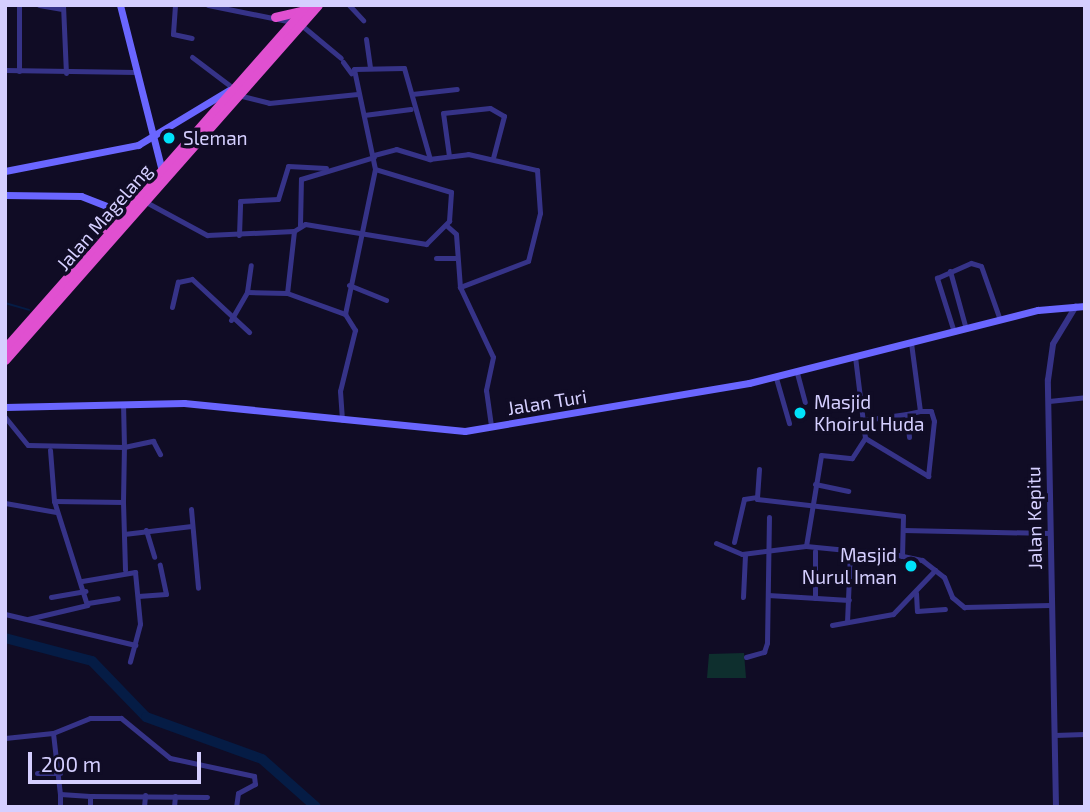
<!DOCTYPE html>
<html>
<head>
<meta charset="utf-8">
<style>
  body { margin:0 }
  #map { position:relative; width:1090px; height:812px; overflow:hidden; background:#100c25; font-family:"Exo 2",sans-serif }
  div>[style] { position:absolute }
  .green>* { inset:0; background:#0e2f2e }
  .stream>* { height:2px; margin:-1px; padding:0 1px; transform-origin:1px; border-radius:1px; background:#051c45 }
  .river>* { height:10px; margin:-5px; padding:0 5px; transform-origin:5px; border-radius:5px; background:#051c45 }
  .minor>* { height:5px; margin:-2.5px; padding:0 2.5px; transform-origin:2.5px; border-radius:2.5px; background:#363388 }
  .tertiary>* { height:6px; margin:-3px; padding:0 3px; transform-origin:3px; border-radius:3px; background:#363388 }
  .secondary>* { height:7px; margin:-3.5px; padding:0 3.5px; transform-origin:3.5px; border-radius:3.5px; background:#6a66ff }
  .trunk>* { height:9px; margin:-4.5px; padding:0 4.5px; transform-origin:4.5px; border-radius:4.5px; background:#e050d0 }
  .dots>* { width:19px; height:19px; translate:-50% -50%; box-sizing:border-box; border:4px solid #100c25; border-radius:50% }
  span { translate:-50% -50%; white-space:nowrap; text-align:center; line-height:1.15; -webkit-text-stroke:7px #100c25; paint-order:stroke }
  .poi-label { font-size:19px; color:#d5cfff }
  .left { translate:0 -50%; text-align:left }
  .right { translate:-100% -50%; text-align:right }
  .street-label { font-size:19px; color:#d5cfff }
  .frame { position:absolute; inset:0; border:7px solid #d5cfff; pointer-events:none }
  .scale { position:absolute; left:28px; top:752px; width:173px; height:32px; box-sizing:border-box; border:4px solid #d5cfff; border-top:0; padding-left:9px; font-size:21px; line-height:24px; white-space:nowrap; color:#d5cfff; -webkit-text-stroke:5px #100c25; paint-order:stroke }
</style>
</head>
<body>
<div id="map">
  <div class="green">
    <i style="clip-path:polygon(744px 653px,746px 678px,707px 678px,709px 654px)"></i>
  </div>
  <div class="stream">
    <i style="left:5px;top:303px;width:25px;rotate:16deg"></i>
  </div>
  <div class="river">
    <i style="left:5px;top:638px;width:90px;rotate:14.8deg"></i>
    <i style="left:92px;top:661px;width:78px;rotate:46deg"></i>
    <i style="left:146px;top:717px;width:123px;rotate:19.9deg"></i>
    <i style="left:262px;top:759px;width:72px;rotate:41.6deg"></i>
  </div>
  <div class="minor">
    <i style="left:19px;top:5px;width:66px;rotate:90deg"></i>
    <i style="left:39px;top:5px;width:22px;rotate:10deg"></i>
    <i style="left:63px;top:5px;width:68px;rotate:87.5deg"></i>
    <i style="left:175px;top:5px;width:29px;rotate:94deg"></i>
    <i style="left:173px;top:34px;width:19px;rotate:12deg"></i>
    <i style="left:208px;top:5px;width:86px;rotate:11.4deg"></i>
    <i style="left:349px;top:5px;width:21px;rotate:47deg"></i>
    <i style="left:300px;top:24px;width:53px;rotate:39.7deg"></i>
    <i style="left:366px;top:39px;width:29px;rotate:82deg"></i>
    <i style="left:192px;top:57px;width:51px;rotate:37.1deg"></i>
    <i style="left:343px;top:62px;width:14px;rotate:54deg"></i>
    <i style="left:5px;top:70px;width:131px;rotate:0.9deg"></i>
    <i style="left:412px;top:94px;width:45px;rotate:-6.3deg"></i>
    <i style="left:238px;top:95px;width:32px;rotate:14deg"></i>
    <i style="left:269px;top:103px;width:89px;rotate:-5.8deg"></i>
    <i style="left:364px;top:115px;width:47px;rotate:-7.3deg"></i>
    <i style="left:374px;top:155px;width:23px;rotate:-15deg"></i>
    <i style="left:396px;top:149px;width:34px;rotate:17deg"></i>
    <i style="left:429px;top:159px;width:39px;rotate:-7deg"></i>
    <i style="left:468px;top:154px;width:71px;rotate:13.1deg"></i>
    <i style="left:537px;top:170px;width:43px;rotate:86deg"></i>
    <i style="left:540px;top:213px;width:49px;rotate:104deg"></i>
    <i style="left:528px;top:261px;width:73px;rotate:159.1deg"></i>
    <i style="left:449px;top:156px;width:43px;rotate:-97.9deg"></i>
    <i style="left:443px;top:113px;width:47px;rotate:-6.1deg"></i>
    <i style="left:490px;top:108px;width:16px;rotate:30deg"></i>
    <i style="left:504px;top:116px;width:43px;rotate:104.7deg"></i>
    <i style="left:144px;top:201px;width:72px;rotate:28.4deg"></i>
    <i style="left:207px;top:235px;width:87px;rotate:-2.6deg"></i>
    <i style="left:294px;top:231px;width:13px;rotate:-32deg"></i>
    <i style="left:305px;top:224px;width:123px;rotate:9.4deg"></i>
    <i style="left:426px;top:244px;width:33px;rotate:-45deg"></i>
    <i style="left:449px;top:221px;width:29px;rotate:-86deg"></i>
    <i style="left:451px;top:192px;width:79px;rotate:-163.2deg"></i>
    <i style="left:375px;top:169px;width:102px;rotate:-101.9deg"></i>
    <i style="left:354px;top:69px;width:50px;rotate:-1.1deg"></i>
    <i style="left:404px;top:68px;width:95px;rotate:74.1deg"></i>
    <i style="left:300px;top:225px;width:46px;rotate:-88.8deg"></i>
    <i style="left:301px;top:179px;width:76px;rotate:-16.8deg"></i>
    <i style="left:446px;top:225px;width:13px;rotate:42deg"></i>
    <i style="left:456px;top:234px;width:53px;rotate:85.7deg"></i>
    <i style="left:460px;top:287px;width:77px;rotate:64.8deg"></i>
    <i style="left:493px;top:357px;width:34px;rotate:102deg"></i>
    <i style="left:486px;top:390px;width:37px;rotate:82deg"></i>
    <i style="left:294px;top:231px;width:62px;rotate:96.4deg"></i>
    <i style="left:287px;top:293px;width:62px;rotate:19.9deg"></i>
    <i style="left:345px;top:314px;width:19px;rotate:58deg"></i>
    <i style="left:355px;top:330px;width:63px;rotate:103.8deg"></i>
    <i style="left:340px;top:391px;width:29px;rotate:86deg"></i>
    <i style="left:239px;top:235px;width:34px;rotate:-88deg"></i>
    <i style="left:240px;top:201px;width:38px;rotate:-3deg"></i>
    <i style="left:278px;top:199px;width:34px;rotate:-73deg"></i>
    <i style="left:288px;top:166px;width:38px;rotate:3deg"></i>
    <i style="left:436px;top:258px;width:20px"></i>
    <i style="left:950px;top:271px;width:60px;rotate:74.6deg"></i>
    <i style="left:349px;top:285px;width:40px;rotate:22deg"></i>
    <i style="left:247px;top:292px;width:40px;rotate:1.4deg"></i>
    <i style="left:172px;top:307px;width:26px;rotate:-77deg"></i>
    <i style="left:178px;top:282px;width:14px;rotate:-12deg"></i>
    <i style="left:192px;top:279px;width:78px;rotate:42.9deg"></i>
    <i style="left:345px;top:314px;width:148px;rotate:-78.3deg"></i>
    <i style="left:231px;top:320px;width:32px;rotate:-60deg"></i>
    <i style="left:247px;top:292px;width:27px;rotate:-82deg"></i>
    <i style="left:954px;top:332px;width:57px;rotate:-107.5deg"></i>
    <i style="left:937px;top:278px;width:37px;rotate:-24deg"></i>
    <i style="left:971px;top:263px;width:10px;rotate:17deg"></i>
    <i style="left:981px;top:266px;width:57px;rotate:70.6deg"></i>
    <i style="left:797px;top:373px;width:30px;rotate:75deg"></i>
    <i style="left:776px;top:378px;width:47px;rotate:73.9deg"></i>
    <i style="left:1049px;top:401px;width:36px;rotate:-6deg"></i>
    <i style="left:907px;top:414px;width:13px;rotate:-13deg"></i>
    <i style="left:920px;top:411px;width:69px;rotate:-97.5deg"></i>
    <i style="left:5px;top:417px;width:36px;rotate:51deg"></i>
    <i style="left:28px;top:445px;width:96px;rotate:1.2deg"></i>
    <i style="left:124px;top:447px;width:43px;rotate:-91.3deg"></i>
    <i style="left:864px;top:420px;width:43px;rotate:-7.9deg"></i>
    <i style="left:907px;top:414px;width:23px;rotate:85deg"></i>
    <i style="left:865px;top:438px;width:74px;rotate:31.1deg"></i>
    <i style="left:928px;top:476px;width:55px;rotate:-83.8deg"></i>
    <i style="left:934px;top:421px;width:10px;rotate:-107deg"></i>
    <i style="left:931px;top:411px;width:11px;rotate:180deg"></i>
    <i style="left:50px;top:450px;width:51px;rotate:85.5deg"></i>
    <i style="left:54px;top:501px;width:69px;rotate:0.8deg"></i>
    <i style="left:123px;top:502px;width:55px;rotate:-89deg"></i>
    <i style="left:124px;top:447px;width:30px;rotate:-12deg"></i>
    <i style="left:153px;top:441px;width:15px;rotate:62deg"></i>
    <i style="left:759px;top:469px;width:30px;rotate:94deg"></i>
    <i style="left:757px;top:499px;width:147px;rotate:6.6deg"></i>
    <i style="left:903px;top:516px;width:40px;rotate:91.4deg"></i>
    <i style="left:815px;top:484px;width:34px;rotate:12deg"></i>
    <i style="left:123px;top:502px;width:68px;rotate:88.3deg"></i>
    <i style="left:5px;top:503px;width:52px;rotate:10deg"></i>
    <i style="left:191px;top:509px;width:79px;rotate:84.9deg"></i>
    <i style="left:146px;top:530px;width:28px;rotate:73deg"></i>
    <i style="left:903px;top:530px;width:147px;rotate:1.2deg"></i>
    <i style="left:124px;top:534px;width:68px;rotate:-6.7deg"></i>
    <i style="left:734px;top:542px;width:44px;rotate:-76.9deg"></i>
    <i style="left:744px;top:499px;width:12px;rotate:-9deg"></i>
    <i style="left:716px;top:543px;width:28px;rotate:23deg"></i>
    <i style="left:742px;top:554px;width:64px;rotate:-7.1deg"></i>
    <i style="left:806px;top:546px;width:92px;rotate:5.6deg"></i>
    <i style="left:898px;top:555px;width:25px;rotate:12deg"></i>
    <i style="left:922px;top:560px;width:28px;rotate:38deg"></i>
    <i style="left:944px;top:577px;width:22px;rotate:68deg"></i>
    <i style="left:952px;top:597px;width:16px;rotate:40deg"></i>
    <i style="left:964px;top:607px;width:87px;rotate:-1.3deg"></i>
    <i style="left:806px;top:546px;width:92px;rotate:-80.6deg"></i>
    <i style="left:821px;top:455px;width:31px;rotate:6deg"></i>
    <i style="left:852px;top:458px;width:24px;rotate:-57deg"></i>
    <i style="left:865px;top:438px;width:82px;rotate:-97deg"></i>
    <i style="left:82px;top:581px;width:54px;rotate:-9.6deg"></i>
    <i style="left:135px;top:572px;width:52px;rotate:84.5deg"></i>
    <i style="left:140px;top:624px;width:39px;rotate:105deg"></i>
    <i style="left:916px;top:593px;width:18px;rotate:87deg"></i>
    <i style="left:917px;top:611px;width:28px;rotate:-4deg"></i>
    <i style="left:768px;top:595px;width:81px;rotate:3.5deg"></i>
    <i style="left:138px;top:596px;width:28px;rotate:-4deg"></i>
    <i style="left:166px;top:594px;width:30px;rotate:-102deg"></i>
    <i style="left:51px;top:597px;width:35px;rotate:-10deg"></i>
    <i style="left:743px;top:597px;width:43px;rotate:-87.3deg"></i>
    <i style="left:815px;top:598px;width:47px;rotate:-90deg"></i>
    <i style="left:88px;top:603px;width:30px;rotate:-9deg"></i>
    <i style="left:5px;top:614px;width:134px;rotate:13.4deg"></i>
    <i style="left:28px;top:619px;width:61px;rotate:-13.3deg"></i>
    <i style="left:87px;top:605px;width:109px;rotate:-107.6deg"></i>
    <i style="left:847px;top:622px;width:70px;rotate:-87.5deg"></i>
    <i style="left:832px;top:625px;width:62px;rotate:-10.2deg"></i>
    <i style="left:893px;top:614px;width:61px;rotate:-46.3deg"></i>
    <i style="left:746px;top:657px;width:19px;rotate:-16deg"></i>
    <i style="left:764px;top:652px;width:9px;rotate:-72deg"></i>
    <i style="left:767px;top:643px;width:126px;rotate:-89.1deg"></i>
    <i style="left:53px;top:733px;width:40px;rotate:-22deg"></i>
    <i style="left:90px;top:718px;width:31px"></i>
    <i style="left:121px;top:718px;width:63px;rotate:39.2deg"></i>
    <i style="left:170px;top:758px;width:86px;rotate:12.1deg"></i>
    <i style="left:254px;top:776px;width:8px;rotate:83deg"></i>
    <i style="left:255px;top:784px;width:19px;rotate:152deg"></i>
    <i style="left:238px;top:793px;width:14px;rotate:98deg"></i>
    <i style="left:1054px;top:735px;width:31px;rotate:-2deg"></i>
    <i style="left:5px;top:738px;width:48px;rotate:-5.9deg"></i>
    <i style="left:53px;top:733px;width:61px;rotate:83.5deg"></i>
    <i style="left:60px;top:794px;width:30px;rotate:4deg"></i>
    <i style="left:90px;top:796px;width:11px;rotate:90deg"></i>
    <i style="left:37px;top:773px;width:23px"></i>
    <i style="left:60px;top:794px;width:13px;rotate:90deg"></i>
    <i style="left:90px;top:796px;width:117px;rotate:0.5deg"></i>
    <i style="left:144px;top:807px;width:12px;rotate:-85deg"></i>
    <i style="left:174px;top:807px;width:11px;rotate:-85deg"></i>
  </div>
  <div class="tertiary">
    <i style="left:1056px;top:807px;width:427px;rotate:-91.1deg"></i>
    <i style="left:1048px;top:380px;width:36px;rotate:-82deg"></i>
    <i style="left:1053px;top:344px;width:44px;rotate:-58.8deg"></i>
  </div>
  <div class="secondary">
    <i style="left:120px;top:5px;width:167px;rotate:75.8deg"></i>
    <i style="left:5px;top:171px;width:136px;rotate:-11.1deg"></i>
    <i style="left:138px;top:145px;width:106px;rotate:-31.1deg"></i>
    <i style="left:5px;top:195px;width:76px;rotate:0.8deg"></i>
    <i style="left:81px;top:196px;width:49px;rotate:21.4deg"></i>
    <i style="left:5px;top:407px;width:179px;rotate:-1.3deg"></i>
    <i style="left:184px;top:403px;width:282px;rotate:5.7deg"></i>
    <i style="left:465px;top:431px;width:288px;rotate:-9.6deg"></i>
    <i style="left:749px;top:383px;width:298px;rotate:-14.2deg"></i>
    <i style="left:1038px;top:310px;width:47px;rotate:-4.9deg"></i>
  </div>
  <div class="trunk">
    <i style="left:275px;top:17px;width:28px;rotate:-13deg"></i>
    <i style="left:5px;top:348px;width:457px;rotate:-48.6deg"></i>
    <i style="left:5px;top:360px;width:473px;rotate:-48.6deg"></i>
  </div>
  <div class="dots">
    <i style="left:169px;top:138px;background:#00e2fa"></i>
    <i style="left:800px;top:413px;background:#00e2fa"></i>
    <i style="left:911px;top:566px;background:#00e2fa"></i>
  </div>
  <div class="poi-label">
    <span class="left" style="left:183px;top:138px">Sleman</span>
    <span class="left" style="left:814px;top:413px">Masjid<br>Khoirul Huda</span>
    <span class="right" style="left:897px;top:566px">Masjid<br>Nurul Iman</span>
  </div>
  <div class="street-label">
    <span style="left:104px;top:217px;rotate:-49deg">Jalan Magelang</span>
    <span style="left:547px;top:402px;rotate:-9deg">Jalan Turi</span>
    <span style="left:1034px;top:518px;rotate:-91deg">Jalan Kepitu</span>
  </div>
  <div class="frame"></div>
  <div class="scale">200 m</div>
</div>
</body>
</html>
